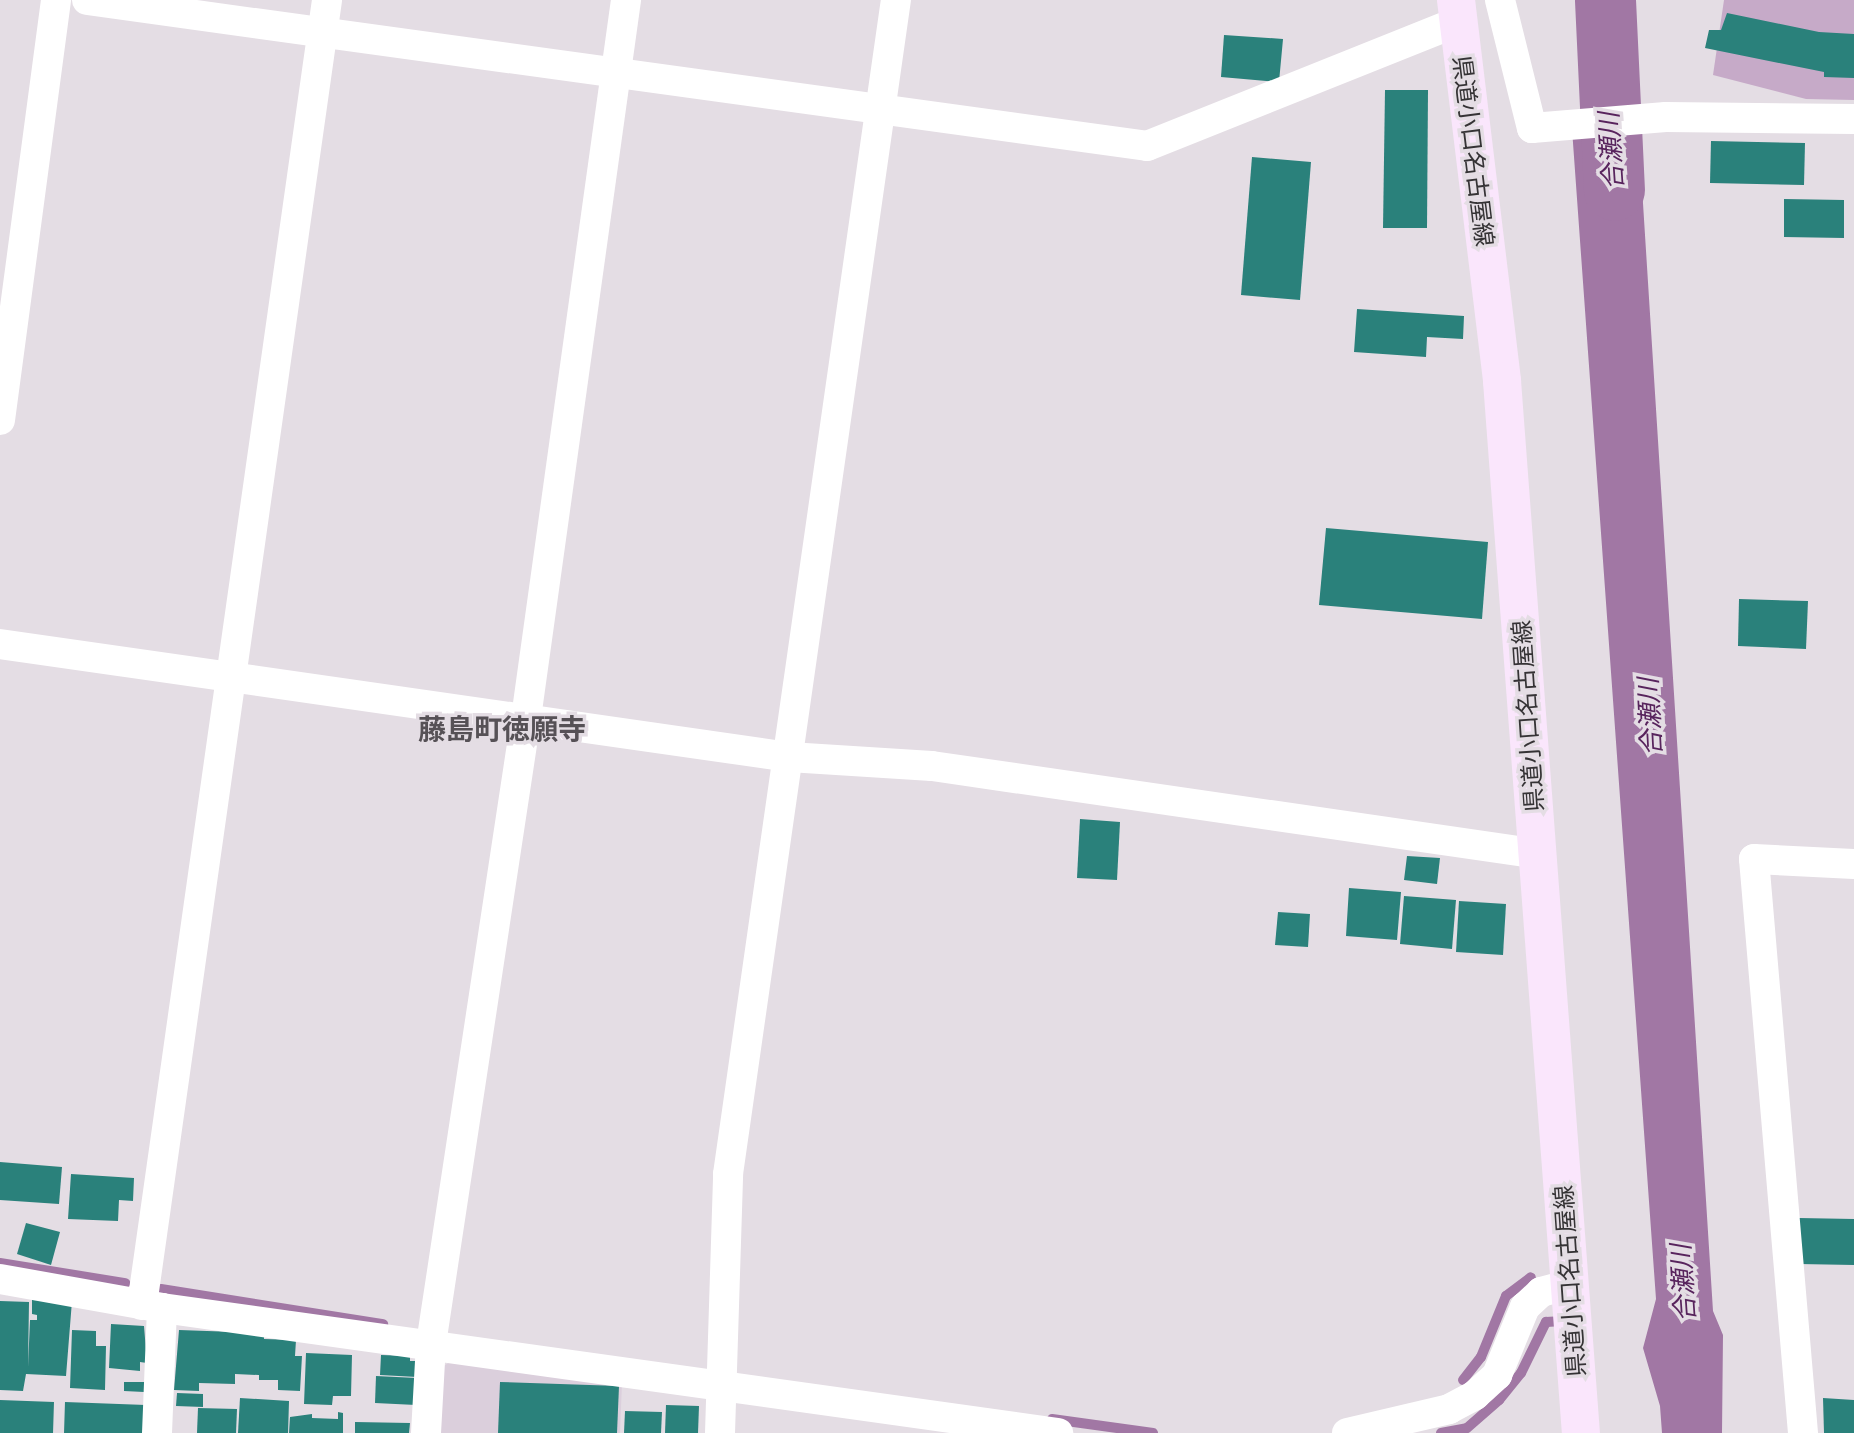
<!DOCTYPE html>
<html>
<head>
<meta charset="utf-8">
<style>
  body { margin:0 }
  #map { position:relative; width:1854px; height:1433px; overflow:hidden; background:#e4dde4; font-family:"PT Serif","Noto Sans JP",serif }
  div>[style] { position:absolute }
  .built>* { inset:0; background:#dbcfdc }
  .green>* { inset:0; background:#c6aac8 }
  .water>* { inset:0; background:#a177a4 }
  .stream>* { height:10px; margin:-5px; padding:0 5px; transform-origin:5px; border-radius:5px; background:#a177a4 }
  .river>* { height:61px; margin:-30.5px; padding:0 30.5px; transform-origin:30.5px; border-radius:30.5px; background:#a177a4 }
  .building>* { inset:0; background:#2a817b }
  .street>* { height:30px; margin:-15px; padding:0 15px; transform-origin:15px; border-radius:15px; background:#fff }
  .secondary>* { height:38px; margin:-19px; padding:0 19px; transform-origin:19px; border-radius:19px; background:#fae6fc }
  span { translate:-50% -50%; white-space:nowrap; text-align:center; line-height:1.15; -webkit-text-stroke:7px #e4dde4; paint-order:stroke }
  .street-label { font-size:24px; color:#353335 }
  .water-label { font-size:26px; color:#58245d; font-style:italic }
  .quarter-label { font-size:28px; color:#565156; font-weight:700 }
</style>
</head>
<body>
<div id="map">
  <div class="built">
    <i style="clip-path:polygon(455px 1359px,622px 1383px,620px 1433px,440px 1433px,442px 1367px)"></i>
  </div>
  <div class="green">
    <i style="clip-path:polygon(1724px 0,1854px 0,1854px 100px,1806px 99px,1713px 75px)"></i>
  </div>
  <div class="water">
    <i style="clip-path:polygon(1638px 124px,1713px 1311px,1723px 1335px,1722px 1433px,1662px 1433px,1660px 1406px,1643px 1348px,1656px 1299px,1572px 129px)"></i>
  </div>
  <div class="stream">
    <i style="left:0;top:1263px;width:127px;rotate:9.1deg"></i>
    <i style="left:161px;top:1289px;width:225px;rotate:9deg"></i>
    <i style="left:1463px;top:1380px;width:29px;rotate:-52deg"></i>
    <i style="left:1481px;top:1357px;width:66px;rotate:-67.7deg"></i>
    <i style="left:1506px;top:1296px;width:31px;rotate:-37deg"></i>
    <i style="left:1052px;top:1419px;width:102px;rotate:7.9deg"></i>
    <i style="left:1441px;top:1433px;width:26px;rotate:-11deg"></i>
    <i style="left:1467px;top:1428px;width:43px;rotate:-41.2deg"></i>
    <i style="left:1499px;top:1400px;width:35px;rotate:-51deg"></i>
    <i style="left:1521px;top:1373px;width:57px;rotate:-63.9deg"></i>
    <i style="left:1546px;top:1322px;width:17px;rotate:-3deg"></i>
  </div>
  <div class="river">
    <i style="left:1605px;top:0;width:190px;rotate:87.3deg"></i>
  </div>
  <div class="building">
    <i style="clip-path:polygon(1727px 13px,1819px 32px,1854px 34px,1854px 78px,1824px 77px,1824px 72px,1705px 48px,1709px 30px,1721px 30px)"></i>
    <i style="clip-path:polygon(1224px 35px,1283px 39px,1279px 82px,1221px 77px)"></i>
    <i style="clip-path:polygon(1385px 90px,1428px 90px,1427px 228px,1383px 228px)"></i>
    <i style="clip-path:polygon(1711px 141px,1805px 143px,1804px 185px,1710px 183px)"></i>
    <i style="clip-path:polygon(1252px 157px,1311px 162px,1300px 300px,1241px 295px)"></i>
    <i style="clip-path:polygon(1784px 199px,1844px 200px,1844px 238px,1784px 237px)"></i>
    <i style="clip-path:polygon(1357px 309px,1464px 316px,1463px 339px,1427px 337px,1426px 357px,1354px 352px)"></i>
    <i style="clip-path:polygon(1326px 528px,1488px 542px,1482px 619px,1319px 605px)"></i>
    <i style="clip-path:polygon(1739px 599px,1808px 601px,1806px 649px,1738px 646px)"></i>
    <i style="clip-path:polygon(1080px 819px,1120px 822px,1117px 880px,1077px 878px)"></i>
    <i style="clip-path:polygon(1407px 856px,1440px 858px,1437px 884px,1404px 880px)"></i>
    <i style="clip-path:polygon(1349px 888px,1401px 892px,1397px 940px,1346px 936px)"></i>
    <i style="clip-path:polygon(1404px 896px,1456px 900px,1452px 949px,1400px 944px)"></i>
    <i style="clip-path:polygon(1459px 901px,1506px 904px,1503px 955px,1456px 952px)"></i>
    <i style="clip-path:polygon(1278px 912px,1310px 914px,1308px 947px,1275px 945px)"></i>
    <i style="clip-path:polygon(0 1162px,62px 1167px,59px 1204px,0 1200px)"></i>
    <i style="clip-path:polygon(71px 1174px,134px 1178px,133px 1201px,119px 1200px,118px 1221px,68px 1219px)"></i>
    <i style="clip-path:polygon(1799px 1218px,1854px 1219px,1854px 1265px,1799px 1264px)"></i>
    <i style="clip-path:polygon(26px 1223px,60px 1232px,51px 1265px,17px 1254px)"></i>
    <i style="clip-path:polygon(32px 1300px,72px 1301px,66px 1376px,26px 1374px,23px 1391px,0 1390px,0 1301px,29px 1302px,28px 1367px,30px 1320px,37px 1320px,37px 1315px,32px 1314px)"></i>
    <i style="clip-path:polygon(111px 1324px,144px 1326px,147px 1363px,140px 1362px,140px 1371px,109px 1368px)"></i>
    <i style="clip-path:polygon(72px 1330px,96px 1331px,96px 1346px,106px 1346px,105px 1390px,70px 1388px)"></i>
    <i style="clip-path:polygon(179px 1330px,264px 1333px,264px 1339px,296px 1340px,295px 1356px,302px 1356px,300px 1391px,278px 1390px,278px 1380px,259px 1380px,259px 1375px,235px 1374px,235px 1384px,199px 1383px,199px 1391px,174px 1390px)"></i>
    <i style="clip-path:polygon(306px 1353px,352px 1355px,351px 1396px,333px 1396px,332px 1405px,304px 1404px)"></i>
    <i style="clip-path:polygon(381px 1355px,410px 1356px,410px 1361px,417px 1361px,417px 1377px,380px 1375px)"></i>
    <i style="clip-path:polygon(376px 1376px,417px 1378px,416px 1405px,375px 1403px)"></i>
    <i style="clip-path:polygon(124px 1382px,145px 1382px,144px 1392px,124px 1391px)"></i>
    <i style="clip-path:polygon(500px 1382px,619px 1386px,617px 1433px,498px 1433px)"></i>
    <i style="clip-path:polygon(177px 1393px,203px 1394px,203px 1407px,176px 1406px)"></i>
    <i style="clip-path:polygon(240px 1398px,289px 1401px,288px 1433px,238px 1433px)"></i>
    <i style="clip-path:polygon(1823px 1398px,1854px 1400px,1854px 1433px,1824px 1433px)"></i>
    <i style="clip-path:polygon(0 1400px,54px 1402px,53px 1433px,0 1433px)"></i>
    <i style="clip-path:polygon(65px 1402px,146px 1405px,145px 1433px,64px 1433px)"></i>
    <i style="clip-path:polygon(666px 1405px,699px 1406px,698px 1433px,665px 1433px)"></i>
    <i style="clip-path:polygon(198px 1408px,237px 1409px,236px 1433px,197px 1433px)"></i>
    <i style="clip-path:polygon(625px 1411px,662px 1412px,661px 1433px,624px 1433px)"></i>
    <i style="clip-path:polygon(338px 1412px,343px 1413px,343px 1433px,289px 1433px,290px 1417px,312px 1414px,312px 1418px,338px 1419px)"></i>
    <i style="clip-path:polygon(355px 1422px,410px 1423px,409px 1433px,355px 1433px)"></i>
  </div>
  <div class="street">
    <i style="left:87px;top:0;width:1070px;rotate:7.84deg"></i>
    <i style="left:1147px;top:146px;width:334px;rotate:-21.8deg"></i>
    <i style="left:1500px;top:0;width:132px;rotate:76deg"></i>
    <i style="left:1532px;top:128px;width:134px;rotate:-4.7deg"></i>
    <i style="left:1666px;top:117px;width:188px;rotate:0.6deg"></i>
    <i style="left:0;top:420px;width:424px;rotate:-82.4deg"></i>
    <i style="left:0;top:644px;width:797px;rotate:8.15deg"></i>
    <i style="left:789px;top:757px;width:143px;rotate:3.6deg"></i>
    <i style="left:932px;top:766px;width:613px;rotate:8.25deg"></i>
    <i style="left:0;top:1279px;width:165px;rotate:10.1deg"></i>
    <i style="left:162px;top:1308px;width:905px;rotate:7.94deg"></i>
    <i style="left:142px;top:1305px;width:1318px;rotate:-81.93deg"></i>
    <i style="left:157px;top:1433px;width:125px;rotate:-87.7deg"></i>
    <i style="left:426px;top:1433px;width:89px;rotate:-86.8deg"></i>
    <i style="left:431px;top:1344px;width:633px;rotate:-81.37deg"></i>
    <i style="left:526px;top:718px;width:725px;rotate:-82.07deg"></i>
    <i style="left:720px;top:1433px;width:259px;rotate:-88.2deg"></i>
    <i style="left:728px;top:1174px;width:1186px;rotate:-81.86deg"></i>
    <i style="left:1347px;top:1433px;width:105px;rotate:-13.2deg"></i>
    <i style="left:1449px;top:1409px;width:30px;rotate:-28deg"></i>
    <i style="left:1475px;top:1395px;width:30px;rotate:-42deg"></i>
    <i style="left:1497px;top:1375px;width:74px;rotate:-67.6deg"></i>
    <i style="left:1525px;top:1307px;width:22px;rotate:-43deg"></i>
    <i style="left:1541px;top:1292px;width:30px;rotate:-15deg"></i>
    <i style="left:1803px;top:1433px;width:576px;rotate:-94.88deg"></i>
    <i style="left:1754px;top:859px;width:100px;rotate:2.9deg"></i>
  </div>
  <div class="secondary">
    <i style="left:1456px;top:0;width:384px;rotate:83.1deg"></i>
    <i style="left:1502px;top:381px;width:1055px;rotate:85.71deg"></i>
  </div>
  <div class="street-label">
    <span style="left:1473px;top:151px;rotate:83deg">県道小口名古屋線</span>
    <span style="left:1528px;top:716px;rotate:-94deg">県道小口名古屋線</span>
    <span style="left:1570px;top:1281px;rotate:-94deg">県道小口名古屋線</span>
  </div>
  <div class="water-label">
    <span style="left:1611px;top:151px;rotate:-94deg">合瀬川</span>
    <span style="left:1650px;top:717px;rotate:-93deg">合瀬川</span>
    <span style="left:1683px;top:1283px;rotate:-94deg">合瀬川</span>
  </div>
  <div class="quarter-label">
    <span style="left:502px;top:729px">藤島町徳願寺</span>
  </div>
</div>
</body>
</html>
